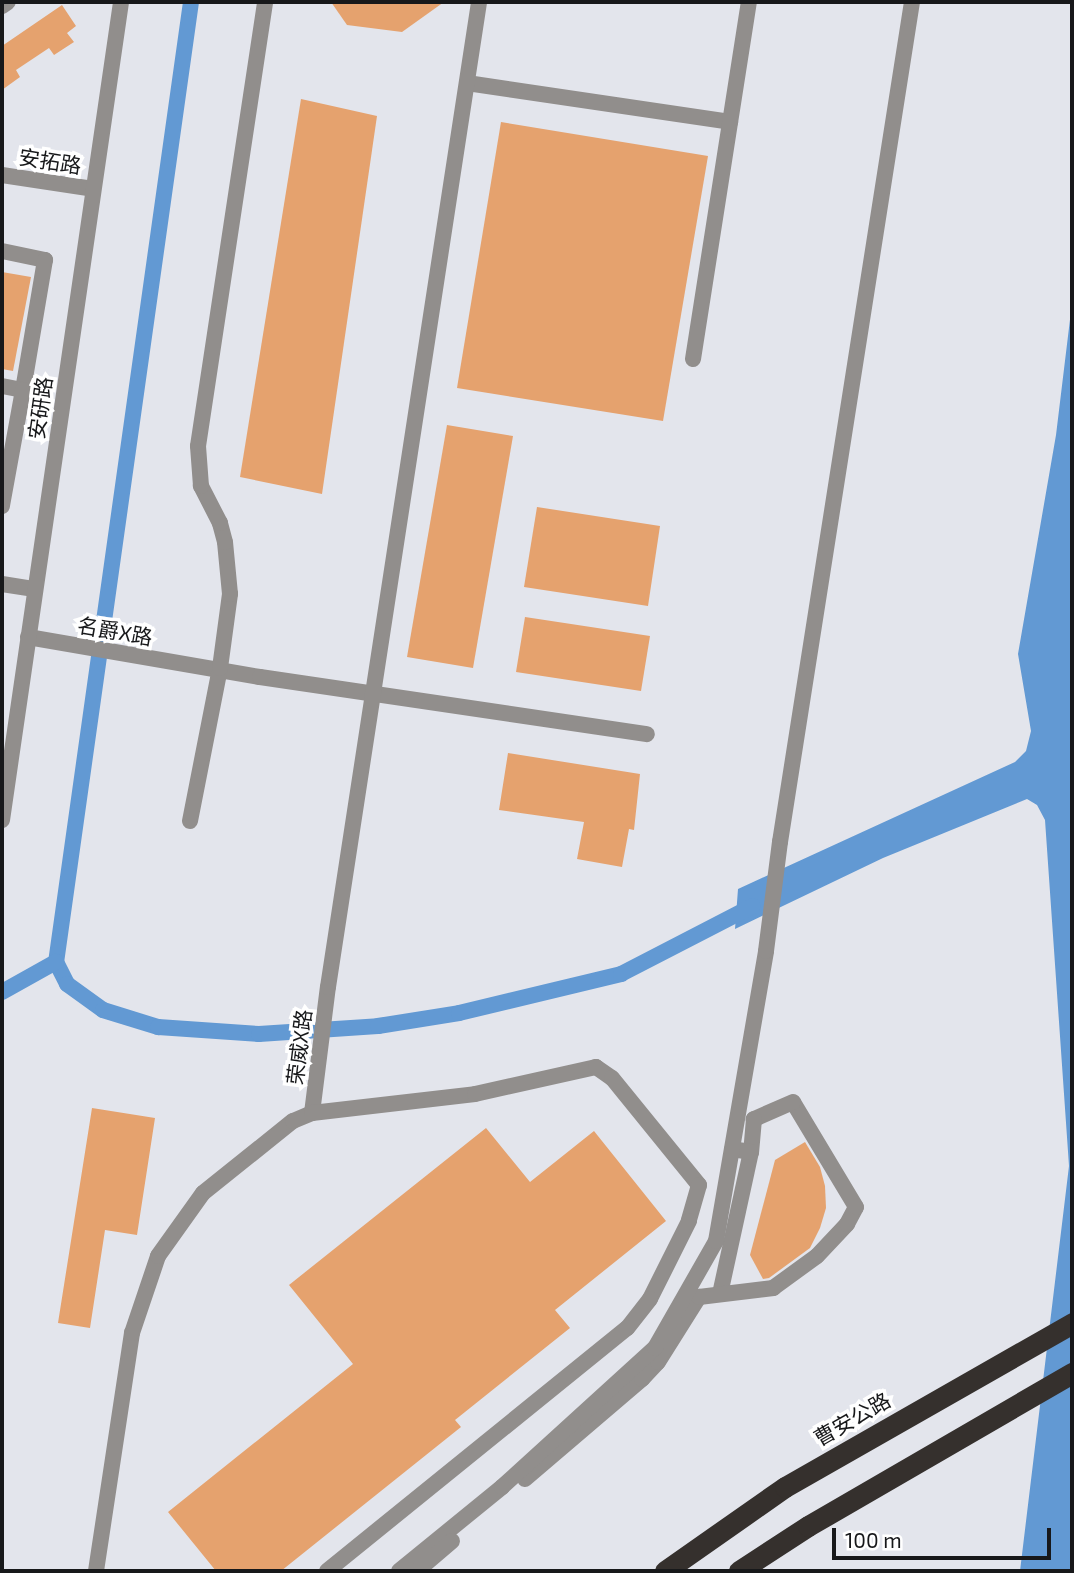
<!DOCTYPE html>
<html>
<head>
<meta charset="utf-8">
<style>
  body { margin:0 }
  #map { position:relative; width:1074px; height:1573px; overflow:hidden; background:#e3e5ec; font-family:"Exo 2","Noto Sans SC",sans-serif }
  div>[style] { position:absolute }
  .water>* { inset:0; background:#6299d3 }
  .canal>* { height:16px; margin:-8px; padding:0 8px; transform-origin:8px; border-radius:8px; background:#6299d3 }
  .building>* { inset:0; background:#e5a26e }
  .minor>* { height:16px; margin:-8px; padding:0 8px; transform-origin:8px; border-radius:8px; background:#918e8c }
  .highway>* { height:21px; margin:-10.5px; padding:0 10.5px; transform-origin:10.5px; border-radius:10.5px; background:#35302d }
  span { translate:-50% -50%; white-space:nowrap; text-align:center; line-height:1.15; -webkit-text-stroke:7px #fff; paint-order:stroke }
  .street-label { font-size:21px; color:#17181a }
  .frame { position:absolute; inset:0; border:4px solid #17181a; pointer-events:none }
  .scale { position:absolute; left:832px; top:1528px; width:219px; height:32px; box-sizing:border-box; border:4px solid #17181a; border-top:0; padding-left:9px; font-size:21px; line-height:24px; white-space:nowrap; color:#17181a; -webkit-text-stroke:5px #fff; paint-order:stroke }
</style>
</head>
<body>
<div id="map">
  <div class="water">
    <i style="clip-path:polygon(1072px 303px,1072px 1571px,1020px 1571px,1069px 1166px,1045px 820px,1037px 805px,1027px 799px,883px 858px,735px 929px,738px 889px,1015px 762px,1026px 751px,1031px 731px,1018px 654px,1056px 435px)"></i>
  </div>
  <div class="canal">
    <i style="left:191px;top:2px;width:969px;rotate:98deg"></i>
    <i style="left:56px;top:962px;width:25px;rotate:63deg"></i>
    <i style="left:67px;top:984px;width:44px;rotate:35.8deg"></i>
    <i style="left:103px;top:1010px;width:58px;rotate:17.2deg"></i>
    <i style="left:158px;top:1027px;width:101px;rotate:4deg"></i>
    <i style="left:259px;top:1034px;width:119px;rotate:-3.8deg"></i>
    <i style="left:378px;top:1026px;width:82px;rotate:-9.1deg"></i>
    <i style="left:459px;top:1013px;width:167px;rotate:-13.5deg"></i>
    <i style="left:621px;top:974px;width:148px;rotate:-27.3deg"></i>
    <i style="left:2px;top:992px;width:62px;rotate:-29.1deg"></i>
  </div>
  <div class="building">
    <i style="clip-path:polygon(331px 2px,444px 2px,402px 32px,347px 25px)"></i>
    <i style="clip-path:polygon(62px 5px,76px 26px,67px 33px,74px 42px,54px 55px,49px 48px,16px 70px,20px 77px,2px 90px,2px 46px)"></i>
    <i style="clip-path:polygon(301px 99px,377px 116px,322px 494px,240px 477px)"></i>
    <i style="clip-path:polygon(501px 122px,708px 156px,663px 421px,457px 388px)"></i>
    <i style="clip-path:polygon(2px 272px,31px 277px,13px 371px,2px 369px)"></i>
    <i style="clip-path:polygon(447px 425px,513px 436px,473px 668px,407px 657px)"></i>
    <i style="clip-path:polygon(537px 507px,660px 526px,648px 606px,524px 587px)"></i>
    <i style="clip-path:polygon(525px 617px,650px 636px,641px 691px,516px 672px)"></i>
    <i style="clip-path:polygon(508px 753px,640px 774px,634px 830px,629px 829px,622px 867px,577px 859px,584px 822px,499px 810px)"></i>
    <i style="clip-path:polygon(92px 1108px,155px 1118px,137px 1235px,105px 1230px,90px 1328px,58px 1323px)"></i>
    <i style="clip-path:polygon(486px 1128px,530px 1182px,594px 1131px,666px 1221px,555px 1310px,570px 1328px,455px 1420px,461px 1427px,281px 1571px,216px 1571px,168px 1512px,353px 1364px,289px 1285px)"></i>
    <i style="clip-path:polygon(805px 1142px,820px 1167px,825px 1186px,826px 1208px,820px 1228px,810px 1248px,769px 1278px,763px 1279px,750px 1255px,775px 1160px)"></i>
  </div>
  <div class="minor">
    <i style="left:2px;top:6px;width:7px;rotate:-34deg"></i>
    <i style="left:467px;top:83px;width:266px;rotate:8.4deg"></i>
    <i style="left:2px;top:175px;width:92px;rotate:8.7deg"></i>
    <i style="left:2px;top:251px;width:44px;rotate:11.8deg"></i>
    <i style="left:45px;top:260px;width:132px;rotate:99.6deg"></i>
    <i style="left:693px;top:359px;width:361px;rotate:-81.1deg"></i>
    <i style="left:2px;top:386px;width:21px;rotate:11deg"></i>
    <i style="left:23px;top:390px;width:118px;rotate:100.3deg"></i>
    <i style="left:2px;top:584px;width:33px;rotate:9deg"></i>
    <i style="left:28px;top:637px;width:235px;rotate:9.8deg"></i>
    <i style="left:260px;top:677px;width:391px;rotate:8.4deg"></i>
    <i style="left:2px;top:820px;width:827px;rotate:-81.72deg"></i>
    <i style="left:190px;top:821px;width:156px;rotate:-78.9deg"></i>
    <i style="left:220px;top:668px;width:75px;rotate:-82.3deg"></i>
    <i style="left:230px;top:594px;width:52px;rotate:-95.5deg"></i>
    <i style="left:225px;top:542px;width:20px;rotate:-105deg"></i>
    <i style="left:220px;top:523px;width:42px;rotate:-117.2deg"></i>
    <i style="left:201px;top:486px;width:40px;rotate:-94.3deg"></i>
    <i style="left:198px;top:446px;width:449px;rotate:-81.4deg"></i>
    <i style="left:312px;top:1113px;width:127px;rotate:-82.8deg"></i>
    <i style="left:328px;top:987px;width:997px;rotate:-81.28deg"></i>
    <i style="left:720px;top:1294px;width:145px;rotate:-77.7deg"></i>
    <i style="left:525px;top:1479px;width:154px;rotate:-40.5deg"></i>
    <i style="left:642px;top:1379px;width:23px;rotate:-47deg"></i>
    <i style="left:658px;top:1362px;width:77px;rotate:-57.8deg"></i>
    <i style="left:699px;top:1297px;width:75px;rotate:-6.9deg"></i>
    <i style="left:773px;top:1288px;width:54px;rotate:-36deg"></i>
    <i style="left:817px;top:1256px;width:44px;rotate:-46.8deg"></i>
    <i style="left:847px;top:1224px;width:19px;rotate:-62deg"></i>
    <i style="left:856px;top:1207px;width:122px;rotate:-121deg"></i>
    <i style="left:793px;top:1102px;width:43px;rotate:156.4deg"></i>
    <i style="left:754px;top:1119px;width:33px;rotate:95deg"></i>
    <i style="left:751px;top:1152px;width:19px;rotate:-171deg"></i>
    <i style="left:96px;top:1571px;width:241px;rotate:-81.4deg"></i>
    <i style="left:132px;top:1333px;width:81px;rotate:-71.3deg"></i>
    <i style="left:158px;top:1256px;width:77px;rotate:-54.5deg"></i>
    <i style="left:203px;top:1193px;width:115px;rotate:-38.7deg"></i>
    <i style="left:293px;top:1121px;width:21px;rotate:-23deg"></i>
    <i style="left:312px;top:1113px;width:164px;rotate:-6.6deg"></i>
    <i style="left:475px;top:1094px;width:124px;rotate:-12.6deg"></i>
    <i style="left:596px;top:1067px;width:19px;rotate:35deg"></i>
    <i style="left:612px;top:1078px;width:138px;rotate:50.9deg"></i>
    <i style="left:699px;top:1185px;width:37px;rotate:106deg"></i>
    <i style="left:689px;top:1221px;width:87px;rotate:116.6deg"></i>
    <i style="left:650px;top:1299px;width:37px;rotate:128deg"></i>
    <i style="left:627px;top:1328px;width:386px;rotate:141deg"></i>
    <i style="left:399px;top:1571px;width:133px;rotate:-39.2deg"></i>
    <i style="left:502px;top:1487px;width:207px;rotate:-42.3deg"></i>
    <i style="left:655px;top:1348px;width:123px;rotate:-60.3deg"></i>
    <i style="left:716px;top:1241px;width:294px;rotate:-80.2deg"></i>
    <i style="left:766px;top:951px;width:110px;rotate:-82.7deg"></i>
    <i style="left:780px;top:842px;width:850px;rotate:-81.07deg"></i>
    <i style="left:417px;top:1571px;width:46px;rotate:-40.6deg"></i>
  </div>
  <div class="highway">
    <i style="left:665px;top:1571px;width:146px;rotate:-35deg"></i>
    <i style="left:785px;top:1487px;width:331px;rotate:-29.7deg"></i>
    <i style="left:739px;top:1571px;width:82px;rotate:-33.1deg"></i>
    <i style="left:808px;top:1526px;width:305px;rotate:-30.1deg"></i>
  </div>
  <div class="street-label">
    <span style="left:50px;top:161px;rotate:9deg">安拓路</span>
    <span style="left:40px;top:408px;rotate:-82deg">安研路</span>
    <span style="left:115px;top:631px;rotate:10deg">名爵X路</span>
    <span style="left:299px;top:1047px;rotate:-83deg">荣威X路</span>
    <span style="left:852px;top:1419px;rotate:-30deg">曹安公路</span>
  </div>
  <div class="frame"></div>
  <div class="scale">100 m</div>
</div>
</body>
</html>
